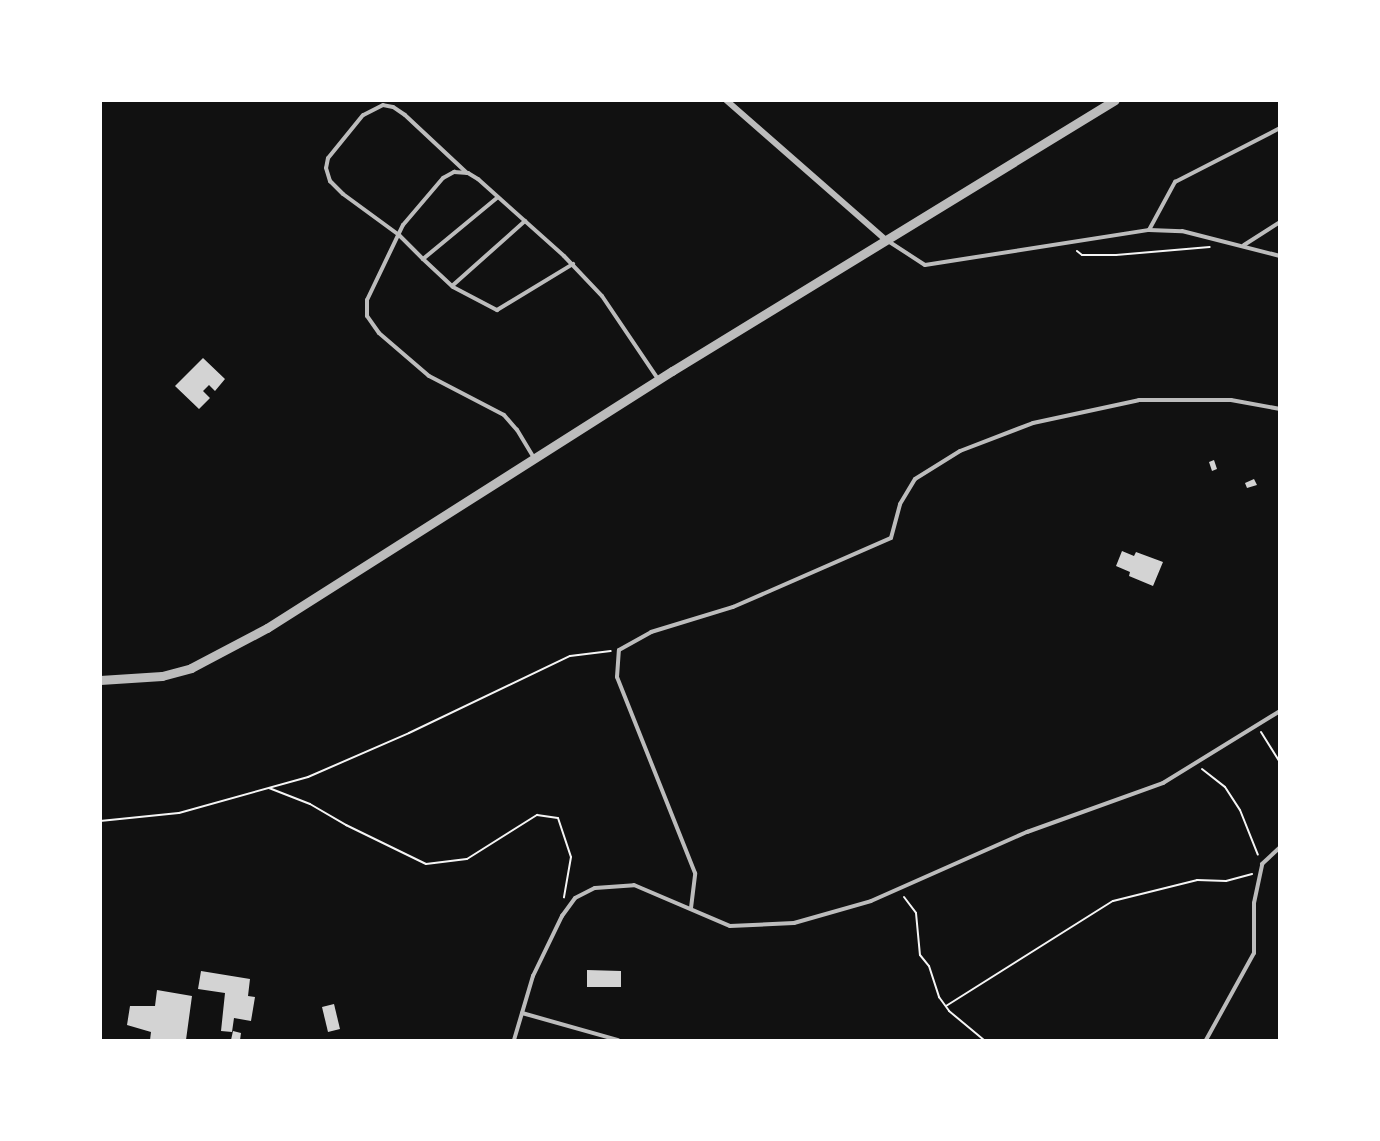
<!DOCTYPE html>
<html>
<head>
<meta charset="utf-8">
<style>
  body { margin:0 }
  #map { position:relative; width:1380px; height:1141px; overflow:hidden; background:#111; font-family:Roboto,sans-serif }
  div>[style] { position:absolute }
  .building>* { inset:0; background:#d3d3d3 }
  .path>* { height:2px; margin:-1px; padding:0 1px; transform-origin:1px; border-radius:1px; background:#f5f5f5 }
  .service>* { height:4px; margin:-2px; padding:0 2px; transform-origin:2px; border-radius:2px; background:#bcbcbc }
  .minor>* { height:6px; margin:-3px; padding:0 3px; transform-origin:3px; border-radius:3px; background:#bcbcbc }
  .tertiary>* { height:9px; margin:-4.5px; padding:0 4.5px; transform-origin:4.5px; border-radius:4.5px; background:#bcbcbc }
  span { translate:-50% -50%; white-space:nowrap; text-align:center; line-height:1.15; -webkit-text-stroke:4.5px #fff; paint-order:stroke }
  .frame { position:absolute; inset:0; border:102px solid #fff; pointer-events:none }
</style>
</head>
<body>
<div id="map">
  <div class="building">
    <i style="clip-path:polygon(203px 358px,225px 379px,215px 391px,209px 385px,203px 391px,210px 398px,199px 409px,175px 386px)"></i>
    <i style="clip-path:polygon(1214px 460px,1217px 469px,1212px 471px,1209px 462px)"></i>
    <i style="clip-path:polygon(1254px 479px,1257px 485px,1247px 488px,1245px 483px)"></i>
    <i style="clip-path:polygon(1122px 551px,1134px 556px,1136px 552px,1163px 562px,1153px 586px,1129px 576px,1130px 572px,1116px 566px)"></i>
    <i style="clip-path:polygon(587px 970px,621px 971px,621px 987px,587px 987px)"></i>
    <i style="clip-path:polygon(201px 971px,250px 979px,248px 996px,255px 997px,251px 1021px,234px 1018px,232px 1032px,221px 1031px,225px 993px,198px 989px)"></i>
    <i style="clip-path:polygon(157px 990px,192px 996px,186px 1040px,150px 1040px,151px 1032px,127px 1025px,130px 1006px,155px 1006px)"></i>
    <i style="clip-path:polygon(334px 1004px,340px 1029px,328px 1032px,322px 1007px)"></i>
    <i style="clip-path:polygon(233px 1031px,241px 1033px,240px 1040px,231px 1040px)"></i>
  </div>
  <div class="path">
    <i style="left:1077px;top:251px;width:6px;rotate:39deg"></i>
    <i style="left:1082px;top:255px;width:34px"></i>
    <i style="left:1116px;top:255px;width:94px;rotate:-4.9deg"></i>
    <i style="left:1261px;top:732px;width:36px;rotate:58deg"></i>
    <i style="left:1202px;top:769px;width:29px;rotate:38deg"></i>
    <i style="left:1225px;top:787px;width:27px;rotate:57deg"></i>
    <i style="left:1240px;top:810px;width:48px;rotate:68.2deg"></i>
    <i style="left:269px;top:788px;width:44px;rotate:21.3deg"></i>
    <i style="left:310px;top:804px;width:42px;rotate:30.3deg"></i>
    <i style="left:346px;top:825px;width:89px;rotate:26deg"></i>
    <i style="left:426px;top:864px;width:41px;rotate:-7deg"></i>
    <i style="left:467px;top:859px;width:83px;rotate:-32.2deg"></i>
    <i style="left:537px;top:815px;width:21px;rotate:8deg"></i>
    <i style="left:558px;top:818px;width:41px;rotate:71.6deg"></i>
    <i style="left:571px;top:857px;width:41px;rotate:99.9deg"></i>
    <i style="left:100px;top:821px;width:79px;rotate:-5.8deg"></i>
    <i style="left:179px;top:813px;width:134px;rotate:-15.6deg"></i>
    <i style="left:308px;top:777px;width:110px;rotate:-23.5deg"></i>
    <i style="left:409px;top:733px;width:178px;rotate:-25.6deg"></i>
    <i style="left:570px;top:656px;width:41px;rotate:-7deg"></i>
    <i style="left:904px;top:897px;width:20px;rotate:53deg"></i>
    <i style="left:916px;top:913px;width:42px;rotate:84.6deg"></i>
    <i style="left:920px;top:955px;width:14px;rotate:51deg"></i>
    <i style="left:929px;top:966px;width:33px;rotate:72deg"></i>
    <i style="left:939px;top:997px;width:17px;rotate:54deg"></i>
    <i style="left:949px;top:1011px;width:45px;rotate:39.6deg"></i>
    <i style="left:946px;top:1006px;width:197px;rotate:-32.2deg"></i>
    <i style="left:1113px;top:901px;width:87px;rotate:-14deg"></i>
    <i style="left:1197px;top:880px;width:29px;rotate:2deg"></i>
    <i style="left:1226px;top:881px;width:27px;rotate:-15deg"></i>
  </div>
  <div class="service">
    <i style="left:467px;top:173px;width:85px;rotate:-136.9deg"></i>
    <i style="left:405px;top:115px;width:14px;rotate:-146deg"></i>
    <i style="left:393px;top:107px;width:10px;rotate:-169deg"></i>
    <i style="left:383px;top:105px;width:22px;rotate:153deg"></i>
    <i style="left:363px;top:115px;width:55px;rotate:129.1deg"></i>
    <i style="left:328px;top:158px;width:10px;rotate:101deg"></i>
    <i style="left:326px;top:168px;width:14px;rotate:73deg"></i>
    <i style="left:330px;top:181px;width:18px;rotate:45deg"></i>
    <i style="left:343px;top:194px;width:69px;rotate:36.2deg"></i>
    <i style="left:399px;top:235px;width:34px;rotate:45deg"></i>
    <i style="left:423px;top:259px;width:97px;rotate:-39.6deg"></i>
    <i style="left:1149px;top:230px;width:55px;rotate:-61.6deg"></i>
    <i style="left:1175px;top:182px;width:118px;rotate:-27.2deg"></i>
    <i style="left:888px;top:241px;width:44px;rotate:33deg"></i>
    <i style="left:925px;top:265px;width:227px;rotate:-8.9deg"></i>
    <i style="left:1149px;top:230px;width:33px;rotate:2deg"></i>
    <i style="left:1182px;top:231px;width:101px;rotate:14.3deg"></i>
    <i style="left:1244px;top:245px;width:43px;rotate:-32.6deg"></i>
    <i style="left:423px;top:259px;width:41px;rotate:43deg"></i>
    <i style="left:453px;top:287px;width:50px;rotate:27.6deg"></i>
    <i style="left:497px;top:310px;width:89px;rotate:-31.2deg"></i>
    <i style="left:452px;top:286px;width:98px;rotate:-41.7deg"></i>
    <i style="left:534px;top:458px;width:33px;rotate:-121deg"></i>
    <i style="left:517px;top:430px;width:20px;rotate:-131deg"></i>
    <i style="left:504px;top:415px;width:85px;rotate:-152.5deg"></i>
    <i style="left:429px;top:376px;width:66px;rotate:-139.3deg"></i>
    <i style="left:379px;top:333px;width:21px;rotate:-125deg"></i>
    <i style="left:367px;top:316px;width:16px;rotate:-90deg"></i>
    <i style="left:367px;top:300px;width:83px;rotate:-64.4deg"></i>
    <i style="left:403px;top:225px;width:62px;rotate:-49.6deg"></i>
    <i style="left:443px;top:178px;width:13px;rotate:-29deg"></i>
    <i style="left:454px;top:172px;width:14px;rotate:4deg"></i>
    <i style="left:468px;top:173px;width:12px;rotate:31deg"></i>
    <i style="left:478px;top:179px;width:115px;rotate:41.8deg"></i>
    <i style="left:564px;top:256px;width:55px;rotate:46.5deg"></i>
    <i style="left:602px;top:296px;width:100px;rotate:56deg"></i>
    <i style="left:691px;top:908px;width:35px;rotate:-83deg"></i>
    <i style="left:695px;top:873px;width:211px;rotate:-111.7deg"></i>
    <i style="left:617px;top:677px;width:27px;rotate:-86deg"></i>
    <i style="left:619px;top:650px;width:37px;rotate:-29deg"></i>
    <i style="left:651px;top:632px;width:86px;rotate:-17deg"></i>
    <i style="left:733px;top:607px;width:172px;rotate:-23.6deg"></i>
    <i style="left:891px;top:538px;width:35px;rotate:-75deg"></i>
    <i style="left:900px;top:504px;width:29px;rotate:-59deg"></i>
    <i style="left:915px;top:479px;width:53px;rotate:-31.9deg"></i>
    <i style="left:960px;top:451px;width:78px;rotate:-21deg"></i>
    <i style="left:1033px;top:423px;width:108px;rotate:-12.2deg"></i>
    <i style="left:1139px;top:400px;width:92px"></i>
    <i style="left:1231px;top:400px;width:50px;rotate:10.4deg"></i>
    <i style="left:522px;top:1013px;width:100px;rotate:15.7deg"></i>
    <i style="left:514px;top:1040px;width:67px;rotate:-73.5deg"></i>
    <i style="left:533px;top:976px;width:67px;rotate:-64.2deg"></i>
    <i style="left:562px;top:916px;width:22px;rotate:-54deg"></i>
    <i style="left:575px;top:898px;width:22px;rotate:-27deg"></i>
    <i style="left:595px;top:888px;width:39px;rotate:-4deg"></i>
    <i style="left:634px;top:885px;width:104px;rotate:23.1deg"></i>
    <i style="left:730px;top:926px;width:64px;rotate:-2.7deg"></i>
    <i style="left:794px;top:923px;width:80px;rotate:-15.9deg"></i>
    <i style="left:871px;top:901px;width:171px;rotate:-23.9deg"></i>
    <i style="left:1027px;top:832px;width:145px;rotate:-19.8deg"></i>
    <i style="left:1163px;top:783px;width:137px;rotate:-31.6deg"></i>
    <i style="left:1206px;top:1040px;width:99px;rotate:-61.1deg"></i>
    <i style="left:1254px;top:953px;width:50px;rotate:-90deg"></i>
    <i style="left:1254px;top:903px;width:40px;rotate:-78deg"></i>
    <i style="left:1262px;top:864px;width:25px;rotate:-43deg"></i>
  </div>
  <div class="minor">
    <i style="left:726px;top:100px;width:214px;rotate:41.2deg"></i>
  </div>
  <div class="tertiary">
    <i style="left:100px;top:680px;width:62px;rotate:-3.7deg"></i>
    <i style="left:162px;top:676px;width:30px;rotate:-15deg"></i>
    <i style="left:191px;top:668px;width:86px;rotate:-27.8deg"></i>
    <i style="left:267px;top:628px;width:480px;rotate:-32.4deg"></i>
    <i style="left:672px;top:371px;width:519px;rotate:-31.46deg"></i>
  </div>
  <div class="frame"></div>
</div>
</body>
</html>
